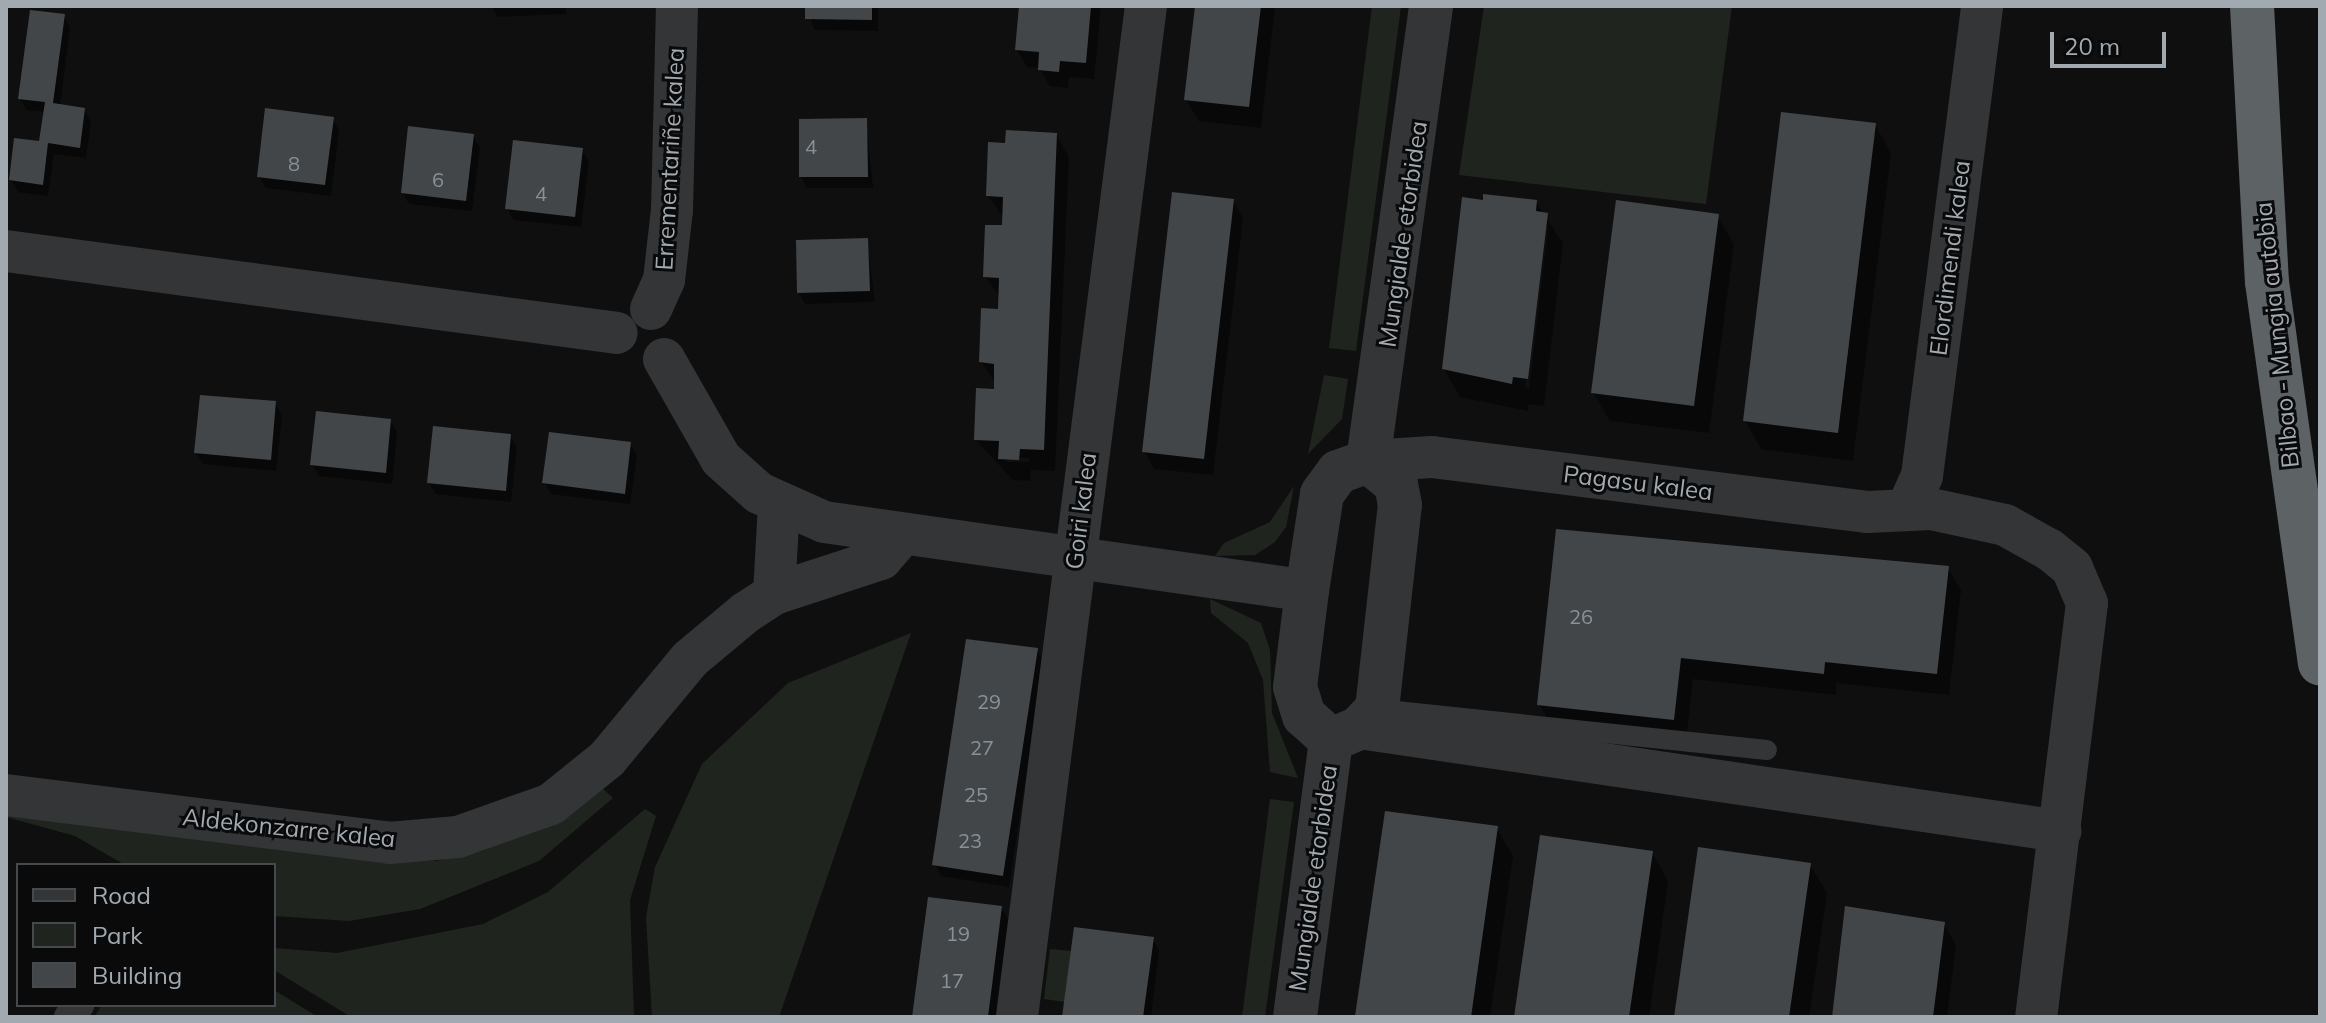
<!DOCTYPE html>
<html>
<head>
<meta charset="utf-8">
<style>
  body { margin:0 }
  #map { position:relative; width:2326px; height:1023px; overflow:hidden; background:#0f0f10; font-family:Mulish,sans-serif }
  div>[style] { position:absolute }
  .green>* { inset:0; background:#20241e }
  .shadow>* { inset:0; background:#0007 }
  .building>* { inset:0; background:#434648 }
  .service>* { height:20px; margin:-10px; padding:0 10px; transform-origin:10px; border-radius:10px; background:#333537 }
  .pedestrian>* { height:30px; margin:-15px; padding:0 15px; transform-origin:15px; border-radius:15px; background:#333537 }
  .minor>* { height:42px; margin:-21px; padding:0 21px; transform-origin:21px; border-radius:21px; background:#333537 }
  .tertiary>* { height:44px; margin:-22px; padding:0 22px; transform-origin:22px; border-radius:22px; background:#333537 }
  .motorway>* { height:44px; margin:-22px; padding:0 22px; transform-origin:22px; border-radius:22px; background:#5d6265 }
  span { translate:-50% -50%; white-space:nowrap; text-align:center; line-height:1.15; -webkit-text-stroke:6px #0a0a0b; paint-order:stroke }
  .number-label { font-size:20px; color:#8a9196 }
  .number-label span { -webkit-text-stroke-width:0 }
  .street-label { font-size:24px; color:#a1aab0 }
  .frame { position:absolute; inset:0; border:8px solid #a1aab0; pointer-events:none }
  .legend { position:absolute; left:16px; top:863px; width:260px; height:144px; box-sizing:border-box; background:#0a0a0b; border:2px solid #464a4d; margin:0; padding:10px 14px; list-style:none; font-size:24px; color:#a1aab0 }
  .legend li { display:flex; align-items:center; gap:16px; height:40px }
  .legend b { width:40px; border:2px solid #464a4d }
  .scale { position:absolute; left:2050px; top:32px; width:116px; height:36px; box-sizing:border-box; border:4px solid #a1aab0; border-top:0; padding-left:10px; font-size:24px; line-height:28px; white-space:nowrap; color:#a1aab0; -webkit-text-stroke:6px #0a0a0b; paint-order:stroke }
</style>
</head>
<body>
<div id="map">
  <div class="green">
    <i style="clip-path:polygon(1372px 6px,1401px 6px,1356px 351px,1329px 348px)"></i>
    <i style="clip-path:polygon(1484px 6px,1732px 6px,1706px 204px,1459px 175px)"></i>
    <i style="clip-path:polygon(1324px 375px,1348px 379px,1342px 419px,1308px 454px)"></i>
    <i style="clip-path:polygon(1294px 486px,1286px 527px,1275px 542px,1255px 555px,1215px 556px,1224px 543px,1270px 522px)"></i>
    <i style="clip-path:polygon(1210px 599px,1261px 623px,1270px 650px,1272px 713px,1298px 778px,1270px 772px,1263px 680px,1248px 643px,1211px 613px)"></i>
    <i style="clip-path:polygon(911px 633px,779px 1017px,652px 1017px,646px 917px,655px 867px,702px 764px,788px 683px)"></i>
    <i style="clip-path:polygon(600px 786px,613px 798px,539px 861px,420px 909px,349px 921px,274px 916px,274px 865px,125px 865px,75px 836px,6px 817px,6px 811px,435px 861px,482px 851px)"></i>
    <i style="clip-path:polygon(1270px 799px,1294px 802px,1265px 1017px,1242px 1017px)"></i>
    <i style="clip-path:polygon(645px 809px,656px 816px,630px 900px,634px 1017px,351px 1017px,274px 970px,274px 948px,337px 953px,483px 924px,548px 892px)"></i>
    <i style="clip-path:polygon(1050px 949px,1071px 951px,1065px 1002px,1044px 999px)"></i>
    <i style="clip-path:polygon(274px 990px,318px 1017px,94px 1017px,102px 1005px,274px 1005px)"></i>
  </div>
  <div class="shadow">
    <i style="clip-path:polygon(491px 6px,566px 6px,566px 14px,498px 17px)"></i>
    <i style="clip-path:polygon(807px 6px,878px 6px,878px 31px,814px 30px)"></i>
    <i style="clip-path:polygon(1021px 6px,1101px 6px,1094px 79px,1069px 77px,1068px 88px,1050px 86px,1039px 68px,1027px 67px,1017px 50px)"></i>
    <i style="clip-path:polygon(1197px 6px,1275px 6px,1261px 128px,1199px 121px,1186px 100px)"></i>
    <i style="clip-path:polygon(64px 16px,70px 28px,60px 106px,84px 109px,91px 121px,86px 158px,54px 154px,48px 196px,18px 192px,11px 180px,41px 143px,45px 112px,26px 110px,20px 98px)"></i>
    <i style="clip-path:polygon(332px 119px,339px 130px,331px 196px,266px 188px,259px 177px)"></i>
    <i style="clip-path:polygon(866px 120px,873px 188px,807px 188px,801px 177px)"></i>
    <i style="clip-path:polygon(1875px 125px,1891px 153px,1853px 461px,1761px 449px,1745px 421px)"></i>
    <i style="clip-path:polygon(evenodd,1056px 135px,1069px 157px,1055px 471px,1031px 470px,1030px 481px,1013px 480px,976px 440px,996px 384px,981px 362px,1000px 311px,1001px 298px,985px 276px,1004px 218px,988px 196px,1007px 145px,1056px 135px,1007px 457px,1029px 458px,1029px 462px,1007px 462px,1007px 457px)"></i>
    <i style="clip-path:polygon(473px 136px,480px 148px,472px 211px,409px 204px,403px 193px)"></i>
    <i style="clip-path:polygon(582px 150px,589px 161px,581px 227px,514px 220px,507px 208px)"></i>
    <i style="clip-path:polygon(1233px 201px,1243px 218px,1213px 475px,1154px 469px,1144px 451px)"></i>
    <i style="clip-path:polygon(evenodd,1536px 202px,1563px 243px,1544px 406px,1528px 404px,1528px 411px,1460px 397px,1444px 369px,1536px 202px,1544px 227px,1548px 227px,1529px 389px,1525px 388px,1544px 227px)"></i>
    <i style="clip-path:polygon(1717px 216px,1734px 244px,1709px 433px,1610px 421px,1593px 393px)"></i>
    <i style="clip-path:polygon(867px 240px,875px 302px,805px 304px,799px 293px)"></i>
    <i style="clip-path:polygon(275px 403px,282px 415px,276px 471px,203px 464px,196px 453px)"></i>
    <i style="clip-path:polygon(390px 421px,397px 432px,392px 484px,319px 476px,312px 465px)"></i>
    <i style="clip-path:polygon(510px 436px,517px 447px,511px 502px,436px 494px,429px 483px)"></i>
    <i style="clip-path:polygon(630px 444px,637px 455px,630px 504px,551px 494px,545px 483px)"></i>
    <i style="clip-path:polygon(1948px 568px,1961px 590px,1949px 695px,1836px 683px,1836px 695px,1693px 679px,1686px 741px,1552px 726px,1539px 704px)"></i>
    <i style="clip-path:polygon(1037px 650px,1043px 661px,1009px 887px,941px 876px,935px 864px)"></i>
    <i style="clip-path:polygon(1496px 828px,1513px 856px,1490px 1017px,1358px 1017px)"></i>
    <i style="clip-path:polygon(1652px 853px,1668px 881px,1649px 1017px,1516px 1017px)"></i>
    <i style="clip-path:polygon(1810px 865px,1827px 893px,1809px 1017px,1676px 1017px)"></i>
    <i style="clip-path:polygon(1001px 908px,1008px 919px,995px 1017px,914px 1017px)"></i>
    <i style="clip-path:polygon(1943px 923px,1956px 945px,1947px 1017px,1834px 1017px)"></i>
    <i style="clip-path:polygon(1153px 939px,1159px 951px,1151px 1017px,1064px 1017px)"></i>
  </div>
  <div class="building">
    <i style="clip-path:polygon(805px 6px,872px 6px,872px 20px,805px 19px)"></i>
    <i style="clip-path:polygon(1019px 6px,1091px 6px,1086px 63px,1060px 61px,1059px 72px,1038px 70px,1039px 52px,1015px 50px)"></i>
    <i style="clip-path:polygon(1195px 6px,1261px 6px,1249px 107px,1184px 100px)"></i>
    <i style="clip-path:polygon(30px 10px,65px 14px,53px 103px,85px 108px,80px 148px,48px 143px,43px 185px,9px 180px,14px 138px,39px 141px,45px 102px,18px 99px)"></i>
    <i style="clip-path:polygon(265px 108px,334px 117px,325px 185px,257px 177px)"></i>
    <i style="clip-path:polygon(1781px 112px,1876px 123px,1838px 433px,1743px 421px)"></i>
    <i style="clip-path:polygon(867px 118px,868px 177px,799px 177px,799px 119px)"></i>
    <i style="clip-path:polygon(408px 126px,474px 134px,466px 201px,401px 193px)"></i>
    <i style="clip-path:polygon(1006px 130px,1057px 133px,1044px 450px,1020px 449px,1019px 460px,998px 459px,999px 441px,974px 440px,976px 388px,994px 389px,994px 364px,979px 362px,981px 308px,998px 309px,999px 278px,983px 277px,985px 225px,1002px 225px,1003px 197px,986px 196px,988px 142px,1005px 143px)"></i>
    <i style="clip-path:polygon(513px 140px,583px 148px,575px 217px,505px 209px)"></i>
    <i style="clip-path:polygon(1172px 192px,1234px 199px,1204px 459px,1142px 452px)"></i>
    <i style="clip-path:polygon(1483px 194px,1537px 200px,1536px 211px,1548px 213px,1528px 379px,1513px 377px,1512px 384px,1442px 369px,1462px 197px,1483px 200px)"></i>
    <i style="clip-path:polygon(1616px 200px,1719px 214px,1694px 406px,1591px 393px)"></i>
    <i style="clip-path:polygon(868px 238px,870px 291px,797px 293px,796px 240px)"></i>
    <i style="clip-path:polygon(200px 395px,276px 401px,271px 460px,194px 453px)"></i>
    <i style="clip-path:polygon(316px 411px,391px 419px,386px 473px,310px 465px)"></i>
    <i style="clip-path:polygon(433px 426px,511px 434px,506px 491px,427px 483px)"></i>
    <i style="clip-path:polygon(549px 432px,631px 442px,625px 494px,542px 483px)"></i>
    <i style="clip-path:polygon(1556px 529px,1949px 566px,1937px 674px,1825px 662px,1824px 674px,1681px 658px,1674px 720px,1537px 705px)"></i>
    <i style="clip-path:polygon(966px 639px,1038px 648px,1003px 876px,932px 865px)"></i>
    <i style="clip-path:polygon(1385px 811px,1498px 826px,1471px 1017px,1355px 1016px)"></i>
    <i style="clip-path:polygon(1540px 835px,1653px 851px,1629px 1017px,1514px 1017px)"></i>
    <i style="clip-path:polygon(1698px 847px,1811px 863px,1789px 1017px,1674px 1017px)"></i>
    <i style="clip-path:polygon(928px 897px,1002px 906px,988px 1017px,912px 1017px)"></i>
    <i style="clip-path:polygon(1845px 906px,1945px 922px,1933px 1017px,1832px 1017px)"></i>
    <i style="clip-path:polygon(1074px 927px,1154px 937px,1143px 1017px,1062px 1017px)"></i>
  </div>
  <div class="service">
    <i style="left:1377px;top:709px;width:392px;rotate:6deg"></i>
  </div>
  <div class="pedestrian">
    <i style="left:69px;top:1017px;width:16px;rotate:-50deg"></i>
  </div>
  <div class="minor">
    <i style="left:6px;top:251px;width:616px;rotate:7.64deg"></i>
    <i style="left:651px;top:309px;width:32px;rotate:-66deg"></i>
    <i style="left:664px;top:280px;width:70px;rotate:-83.5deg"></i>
    <i style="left:672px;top:210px;width:204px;rotate:-88.6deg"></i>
    <i style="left:664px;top:359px;width:115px;rotate:60.3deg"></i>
    <i style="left:721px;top:459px;width:51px;rotate:41.8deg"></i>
    <i style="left:759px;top:493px;width:71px;rotate:24deg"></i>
    <i style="left:824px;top:522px;width:488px;rotate:8.1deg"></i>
    <i style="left:1368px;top:461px;width:64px;rotate:-3.6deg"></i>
    <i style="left:1432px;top:457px;width:438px;rotate:7.2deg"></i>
    <i style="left:1867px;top:512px;width:64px;rotate:-2.7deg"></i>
    <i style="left:1931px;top:509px;width:76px;rotate:12.2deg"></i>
    <i style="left:2005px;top:525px;width:51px;rotate:29.1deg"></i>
    <i style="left:2050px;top:550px;width:28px;rotate:39deg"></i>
    <i style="left:2072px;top:568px;width:38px;rotate:67deg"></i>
    <i style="left:2087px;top:603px;width:417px;rotate:97deg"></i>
    <i style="left:1908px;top:507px;width:34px;rotate:-66deg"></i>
    <i style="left:1922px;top:476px;width:474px;rotate:-82.7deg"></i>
    <i style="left:774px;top:594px;width:90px;rotate:-86.8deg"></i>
    <i style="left:1359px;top:728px;width:709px;rotate:8.36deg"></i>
    <i style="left:6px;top:795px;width:386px;rotate:7.1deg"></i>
    <i style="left:389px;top:843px;width:69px;rotate:-5deg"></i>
    <i style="left:458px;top:837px;width:99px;rotate:-19.5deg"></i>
    <i style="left:551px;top:804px;width:72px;rotate:-38.8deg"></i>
    <i style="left:607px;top:759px;width:130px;rotate:-50.3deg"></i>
    <i style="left:690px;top:659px;width:72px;rotate:-39.9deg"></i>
    <i style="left:745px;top:613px;width:35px;rotate:-33deg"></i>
    <i style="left:774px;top:594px;width:113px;rotate:-18.1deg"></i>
    <i style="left:881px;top:559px;width:28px;rotate:-49deg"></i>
    <i style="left:1017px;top:1017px;width:1019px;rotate:-82.73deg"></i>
  </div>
  <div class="tertiary">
    <i style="left:1368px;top:461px;width:459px;rotate:-82.1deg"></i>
    <i style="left:1331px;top:740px;width:36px;rotate:-138deg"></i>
    <i style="left:1304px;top:716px;width:30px;rotate:-107deg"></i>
    <i style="left:1295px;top:687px;width:97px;rotate:-82.9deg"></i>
    <i style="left:1307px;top:591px;width:98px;rotate:-81.2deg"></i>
    <i style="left:1322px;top:494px;width:27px;rotate:-54deg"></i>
    <i style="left:1338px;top:472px;width:32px;rotate:-20deg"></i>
    <i style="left:1331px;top:740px;width:30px;rotate:-23deg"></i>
    <i style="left:1359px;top:728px;width:26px;rotate:-47deg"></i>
    <i style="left:1377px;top:709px;width:205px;rotate:-83.6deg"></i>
    <i style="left:1400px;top:505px;width:21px;rotate:-101deg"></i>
    <i style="left:1396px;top:484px;width:36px;rotate:-141deg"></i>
    <i style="left:1295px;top:1017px;width:279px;rotate:-82.6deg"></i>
  </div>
  <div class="motorway">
    <i style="left:2252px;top:6px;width:276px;rotate:86.9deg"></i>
    <i style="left:2267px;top:282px;width:385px;rotate:82.1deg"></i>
  </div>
  <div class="number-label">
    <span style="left:811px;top:146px">4</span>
    <span style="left:294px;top:163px">8</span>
    <span style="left:438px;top:179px">6</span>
    <span style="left:541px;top:193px">4</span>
    <span style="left:1581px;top:616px">26</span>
    <span style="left:989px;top:701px">29</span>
    <span style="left:982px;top:747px">27</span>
    <span style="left:976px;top:794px">25</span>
    <span style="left:970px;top:840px">23</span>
    <span style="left:958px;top:933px">19</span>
    <span style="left:952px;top:980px">17</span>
  </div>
  <div class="street-label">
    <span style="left:670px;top:159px;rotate:-87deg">Errementariñe kalea</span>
    <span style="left:1403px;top:234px;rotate:-82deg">Mungialde etorbidea</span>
    <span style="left:1950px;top:258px;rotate:-83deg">Elordimendi kalea</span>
    <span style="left:2277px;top:335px;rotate:-96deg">Bilbao - Mungia autobia</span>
    <span style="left:1638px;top:483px;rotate:7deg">Pagasu kalea</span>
    <span style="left:1081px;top:511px;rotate:-83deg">Goiri kalea</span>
    <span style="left:289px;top:828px;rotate:6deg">Aldekonzarre kalea</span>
    <span style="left:1313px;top:878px;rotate:-82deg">Mungialde etorbidea</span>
  </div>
  <div class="frame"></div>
  <ul class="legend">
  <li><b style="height:10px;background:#333537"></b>Road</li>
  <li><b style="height:22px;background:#20241e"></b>Park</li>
  <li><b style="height:22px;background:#434648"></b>Building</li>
  </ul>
  <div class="scale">20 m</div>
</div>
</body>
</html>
